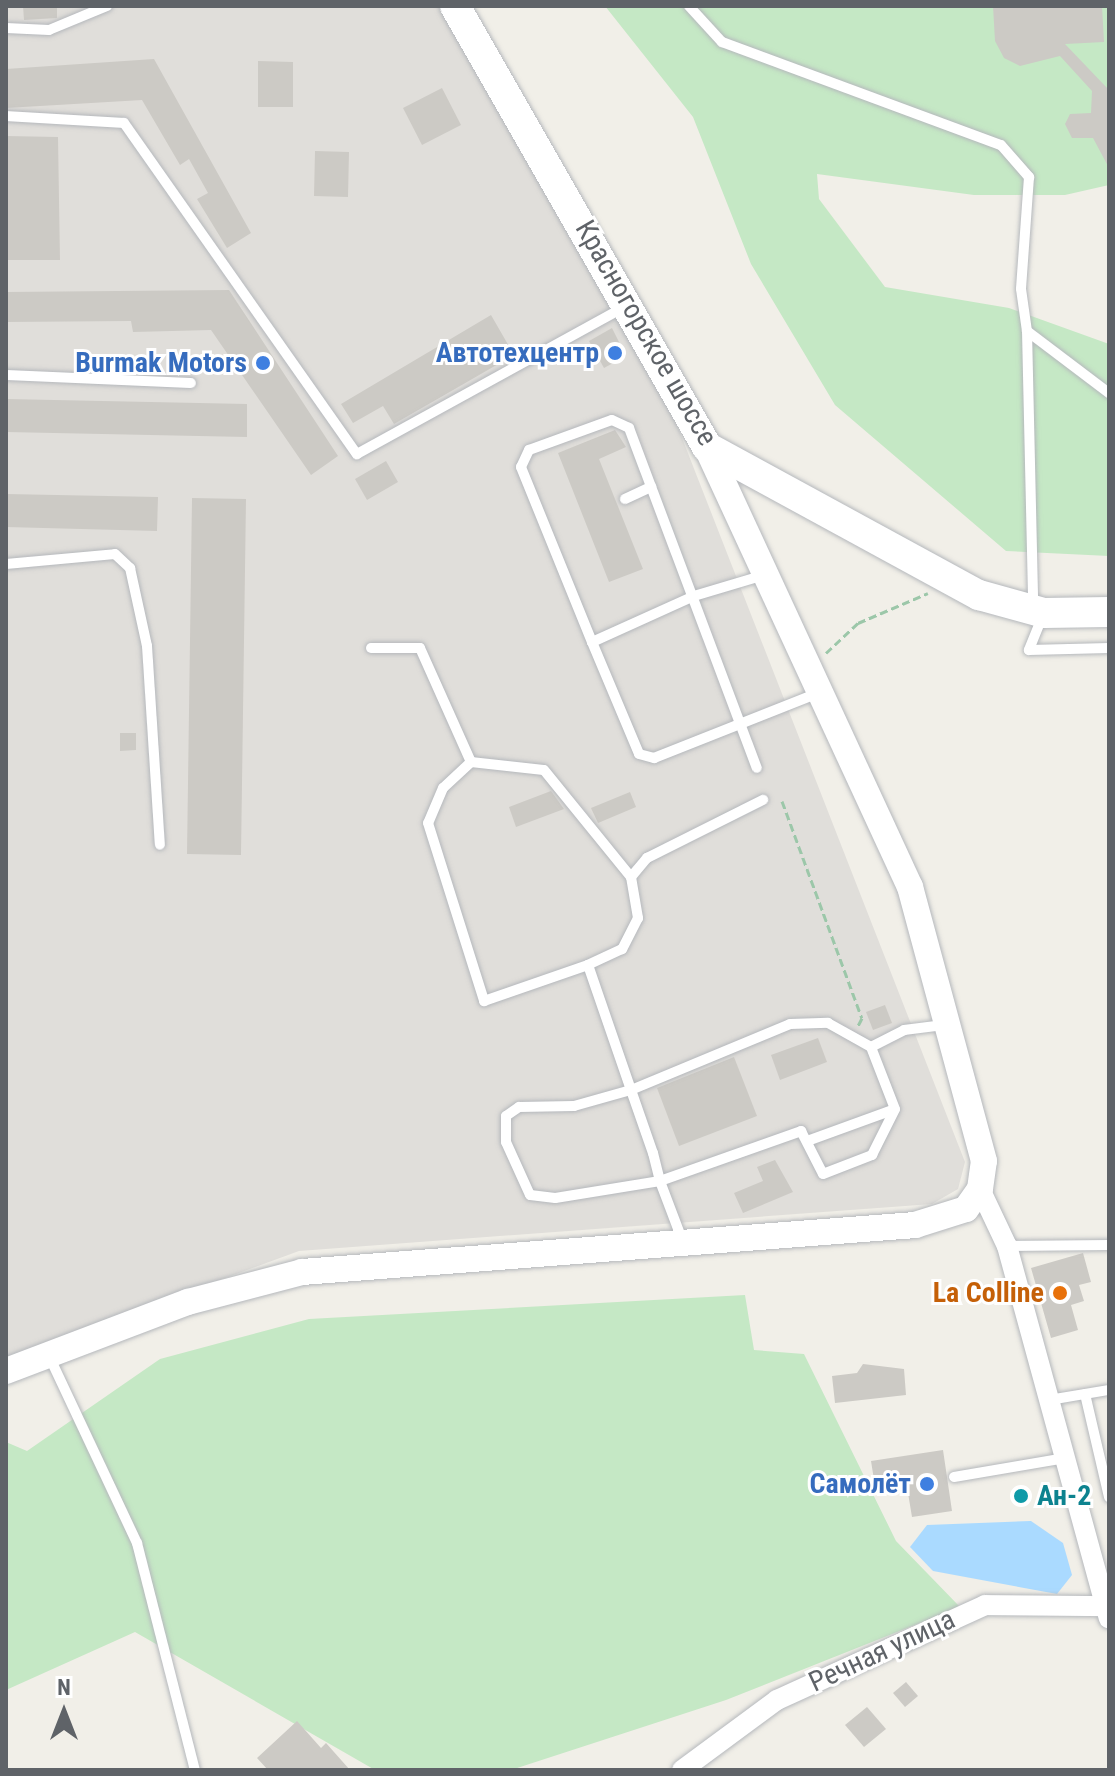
<!DOCTYPE html>
<html>
<head>
<meta charset="utf-8">
<style>
  body { margin:0 }
  #map { position:relative; width:1115px; height:1776px; overflow:hidden; background:#f1efe8; font-family:"Roboto Condensed",sans-serif }
  div>[style] { position:absolute }
  .industrial>* { inset:0; background:#e0deda }
  .green>* { inset:0; background:#c5e8c5 }
  .water>* { inset:0; background:#aadaff }
  .building>* { inset:0; background:#cccac5 }
  .path>* { height:3px; margin-top:-1.5px; transform-origin:0; background:repeating-linear-gradient(90deg,#9cc7a9 0 8px,transparent 0 12px) }
  .roads { filter:drop-shadow(0 0 2px #b5b8bc) drop-shadow(0 0 2px #b5b8bc) }
  .service>* { height:10px; margin:-5px; padding:0 5px; transform-origin:5px; border-radius:5px; background:#fff }
  .minor>* { height:20px; margin:-10px; padding:0 10px; transform-origin:10px; border-radius:10px; background:#fff }
  .tertiary>* { height:26px; margin:-13px; padding:0 13px; transform-origin:13px; border-radius:13px; background:#fff }
  .secondary>* { height:30px; margin:-15px; padding:0 15px; transform-origin:15px; border-radius:15px; background:#fff }
  .dots>* { width:22px; height:22px; translate:-50% -50%; box-sizing:border-box; border:4px solid #fff; border-radius:50% }
  span { translate:-50% -50%; white-space:nowrap; text-align:center; line-height:1.15; -webkit-text-stroke:6px #fff; paint-order:stroke }
  .street-label { font-size:28px; color:#5f6368 }
  .shop-label { font-size:28px; color:#366cbe; font-weight:700 }
  .right { translate:-100% -50%; text-align:right }
  .food-label { font-size:28px; color:#c56008; font-weight:700 }
  .culture-label { font-size:28px; color:#0d838f; font-weight:700 }
  .left { translate:0 -50%; text-align:left }
  .frame { position:absolute; inset:0; border:8px solid #5f6368; pointer-events:none }
  .north { position:absolute; left:24px; top:1672px; width:80px; height:80px; -webkit-text-stroke:6px #fff; paint-order:stroke; rotate:0deg; font-size:22px; font-weight:700; line-height:32px; text-align:center; color:#5f6368 }
  .north::after { content:''; display:block; margin:auto; width:28px; height:36px; background:#5f6368; clip-path:polygon(50% 0,100% 100%,50% 72%,0 100%) }
</style>
</head>
<body>
<div id="map">
  <div class="industrial">
    <i style="clip-path:polygon(6px 6px,438px 6px,666px 397px,965px 1162px,958px 1189px,932px 1204px,299px 1251px,6px 1358px)"></i>
  </div>
  <div class="green">
    <i style="clip-path:polygon(605px 6px,1109px 6px,1109px 185px,1065px 195px,974px 195px,817px 174px,819px 199px,885px 287px,1009px 308px,1109px 344px,1109px 556px,1006px 551px,835px 405px,751px 264px,693px 117px)"></i>
    <i style="clip-path:polygon(745px 1295px,754px 1350px,804px 1354px,896px 1541px,960px 1607px,726px 1700px,511px 1770px,375px 1770px,135px 1632px,6px 1690px,6px 1442px,27px 1451px,160px 1359px,309px 1319px)"></i>
  </div>
  <div class="water">
    <i style="clip-path:polygon(1031px 1521px,1063px 1543px,1072px 1575px,1057px 1594px,933px 1571px,910px 1547px,927px 1525px)"></i>
  </div>
  <div class="building">
    <i style="clip-path:polygon(23px 6px,57px 6px,57px 18px,24px 20px)"></i>
    <i style="clip-path:polygon(993px 6px,1102px 6px,1104px 42px,1065px 44px,1109px 90px,1109px 168px,1093px 138px,1072px 138px,1065px 124px,1070px 114px,1091px 113px,1092px 91px,1060px 56px,1020px 66px,1004px 58px,995px 41px)"></i>
    <i style="clip-path:polygon(154px 59px,251px 233px,227px 248px,197px 199px,208px 193px,189px 159px,180px 165px,142px 100px,6px 108px,6px 69px)"></i>
    <i style="clip-path:polygon(258px 61px,293px 62px,293px 107px,258px 107px)"></i>
    <i style="clip-path:polygon(442px 88px,461px 125px,422px 145px,403px 108px)"></i>
    <i style="clip-path:polygon(6px 136px,58px 137px,60px 260px,6px 260px)"></i>
    <i style="clip-path:polygon(315px 151px,349px 152px,348px 197px,314px 196px)"></i>
    <i style="clip-path:polygon(229px 290px,338px 456px,311px 475px,211px 330px,133px 332px,131px 321px,6px 322px,6px 292px)"></i>
    <i style="clip-path:polygon(491px 315px,514px 355px,394px 424px,383px 406px,353px 423px,341px 404px)"></i>
    <i style="clip-path:polygon(612px 328px,626px 356px,604px 368px,589px 341px)"></i>
    <i style="clip-path:polygon(6px 399px,247px 404px,247px 437px,6px 432px)"></i>
    <i style="clip-path:polygon(615px 430px,626px 447px,599px 459px,643px 569px,609px 582px,558px 453px)"></i>
    <i style="clip-path:polygon(386px 461px,398px 482px,367px 500px,355px 479px)"></i>
    <i style="clip-path:polygon(6px 494px,158px 497px,157px 531px,6px 527px)"></i>
    <i style="clip-path:polygon(192px 498px,246px 499px,241px 855px,187px 854px)"></i>
    <i style="clip-path:polygon(120px 733px,136px 733px,136px 750px,120px 751px)"></i>
    <i style="clip-path:polygon(551px 791px,564px 809px,516px 827px,509px 807px)"></i>
    <i style="clip-path:polygon(630px 792px,636px 807px,598px 823px,591px 808px)"></i>
    <i style="clip-path:polygon(885px 1005px,892px 1023px,873px 1030px,866px 1012px)"></i>
    <i style="clip-path:polygon(818px 1038px,827px 1062px,780px 1080px,771px 1055px)"></i>
    <i style="clip-path:polygon(734px 1057px,757px 1116px,679px 1146px,657px 1088px)"></i>
    <i style="clip-path:polygon(775px 1160px,793px 1192px,743px 1213px,734px 1193px,763px 1181px,757px 1167px)"></i>
    <i style="clip-path:polygon(1083px 1253px,1091px 1282px,1079px 1285px,1084px 1301px,1071px 1305px,1078px 1330px,1051px 1338px,1031px 1268px)"></i>
    <i style="clip-path:polygon(863px 1364px,904px 1369px,906px 1395px,835px 1403px,832px 1376px,857px 1373px)"></i>
    <i style="clip-path:polygon(943px 1450px,952px 1511px,912px 1517px,906px 1481px,875px 1486px,871px 1461px)"></i>
    <i style="clip-path:polygon(906px 1682px,918px 1696px,905px 1707px,893px 1693px)"></i>
    <i style="clip-path:polygon(867px 1707px,886px 1729px,864px 1747px,845px 1725px)"></i>
    <i style="clip-path:polygon(297px 1721px,321px 1748px,326px 1743px,350px 1770px,268px 1770px,257px 1758px)"></i>
  </div>
  <div class="path">
    <i style="left:826px;top:653px;width:44px;rotate:-43.2deg"></i>
    <i style="left:858px;top:623px;width:76px;rotate:-23.2deg"></i>
    <i style="left:782px;top:801px;width:231px;rotate:69.8deg"></i>
    <i style="left:862px;top:1018px;width:9px;rotate:117deg"></i>
  </div>
  <div class="roads">
    <div class="service">
      <i style="left:689px;top:6px;width:49px;rotate:47.5deg"></i>
      <i style="left:722px;top:42px;width:297px;rotate:20.3deg"></i>
      <i style="left:1001px;top:145px;width:43px;rotate:48.8deg"></i>
      <i style="left:1029px;top:177px;width:112px;rotate:94.1deg"></i>
      <i style="left:1021px;top:289px;width:42px;rotate:81.9deg"></i>
      <i style="left:1027px;top:331px;width:103px;rotate:37.1deg"></i>
      <i style="left:6px;top:28px;width:43px;rotate:2.7deg"></i>
      <i style="left:49px;top:30px;width:63px;rotate:-22.5deg"></i>
      <i style="left:6px;top:116px;width:118px;rotate:3.4deg"></i>
      <i style="left:124px;top:123px;width:405px;rotate:54.9deg"></i>
      <i style="left:357px;top:454px;width:305px;rotate:-28.8deg"></i>
      <i style="left:1027px;top:331px;width:274px;rotate:88.7deg"></i>
      <i style="left:6px;top:375px;width:185px;rotate:2.5deg"></i>
      <i style="left:625px;top:499px;width:29px;rotate:-25deg"></i>
      <i style="left:6px;top:564px;width:109px;rotate:-5.2deg"></i>
      <i style="left:115px;top:554px;width:21px;rotate:43deg"></i>
      <i style="left:130px;top:568px;width:80px;rotate:77.7deg"></i>
      <i style="left:147px;top:646px;width:199px;rotate:86.3deg"></i>
      <i style="left:761px;top:576px;width:70px;rotate:163.4deg"></i>
      <i style="left:694px;top:596px;width:112px;rotate:155.7deg"></i>
      <i style="left:592px;top:642px;width:121px;rotate:67.2deg"></i>
      <i style="left:639px;top:754px;width:16px;rotate:15deg"></i>
      <i style="left:654px;top:758px;width:180px;rotate:-21.6deg"></i>
      <i style="left:1043px;top:615px;width:38px;rotate:112deg"></i>
      <i style="left:1029px;top:650px;width:80px;rotate:-1.4deg"></i>
      <i style="left:592px;top:642px;width:189px;rotate:-112.1deg"></i>
      <i style="left:521px;top:467px;width:19px;rotate:-65deg"></i>
      <i style="left:529px;top:450px;width:88px;rotate:-19.9deg"></i>
      <i style="left:612px;top:420px;width:19px;rotate:25deg"></i>
      <i style="left:629px;top:428px;width:363px;rotate:69.4deg"></i>
      <i style="left:371px;top:648px;width:49px"></i>
      <i style="left:420px;top:648px;width:125px;rotate:65.9deg"></i>
      <i style="left:471px;top:762px;width:38px;rotate:137deg"></i>
      <i style="left:443px;top:788px;width:38px;rotate:113deg"></i>
      <i style="left:428px;top:823px;width:187px;rotate:72.5deg"></i>
      <i style="left:484px;top:1001px;width:110px;rotate:-19.1deg"></i>
      <i style="left:588px;top:965px;width:132px;rotate:71deg"></i>
      <i style="left:631px;top:1090px;width:67px;rotate:70.8deg"></i>
      <i style="left:653px;top:1153px;width:29px;rotate:76deg"></i>
      <i style="left:660px;top:1181px;width:106px;rotate:170.8deg"></i>
      <i style="left:555px;top:1198px;width:25px;rotate:-173deg"></i>
      <i style="left:530px;top:1195px;width:58px;rotate:-114.4deg"></i>
      <i style="left:506px;top:1142px;width:26px;rotate:-90deg"></i>
      <i style="left:506px;top:1116px;width:16px;rotate:-35deg"></i>
      <i style="left:519px;top:1107px;width:55px;rotate:-1deg"></i>
      <i style="left:574px;top:1106px;width:59px;rotate:-15.7deg"></i>
      <i style="left:631px;top:1090px;width:172px;rotate:-22.5deg"></i>
      <i style="left:790px;top:1024px;width:38px;rotate:-2deg"></i>
      <i style="left:828px;top:1023px;width:49px;rotate:29.2deg"></i>
      <i style="left:471px;top:762px;width:73px;rotate:6.3deg"></i>
      <i style="left:544px;top:770px;width:138px;rotate:50.9deg"></i>
      <i style="left:631px;top:877px;width:42px;rotate:80.3deg"></i>
      <i style="left:638px;top:918px;width:35px;rotate:117deg"></i>
      <i style="left:622px;top:949px;width:38px;rotate:155deg"></i>
      <i style="left:631px;top:877px;width:25px;rotate:-50deg"></i>
      <i style="left:647px;top:858px;width:130px;rotate:-26.6deg"></i>
      <i style="left:810px;top:1140px;width:90px;rotate:-20deg"></i>
      <i style="left:683px;top:1242px;width:65px;rotate:-110.7deg"></i>
      <i style="left:660px;top:1181px;width:150px;rotate:-19.5deg"></i>
      <i style="left:801px;top:1131px;width:48px;rotate:62.9deg"></i>
      <i style="left:823px;top:1174px;width:53px;rotate:-21.2deg"></i>
      <i style="left:872px;top:1155px;width:51px;rotate:-63.4deg"></i>
      <i style="left:895px;top:1109px;width:66px;rotate:-111.2deg"></i>
      <i style="left:871px;top:1047px;width:37px;rotate:-27deg"></i>
      <i style="left:904px;top:1030px;width:40px;rotate:-7.1deg"></i>
      <i style="left:1007px;top:1246px;width:102px;rotate:-0.6deg"></i>
      <i style="left:49px;top:1356px;width:207px;rotate:64.8deg"></i>
      <i style="left:137px;top:1543px;width:234px;rotate:75.7deg"></i>
      <i style="left:1085px;top:1394px;width:106px;rotate:76.9deg"></i>
      <i style="left:1049px;top:1400px;width:61px;rotate:-9.5deg"></i>
      <i style="left:954px;top:1477px;width:113px;rotate:-9.7deg"></i>
    </div>
    <div class="minor">
      <i style="left:980px;top:1189px;width:63px;rotate:64.7deg"></i>
      <i style="left:1007px;top:1246px;width:386px;rotate:74.7deg"></i>
      <i style="left:682px;top:1770px;width:118px;rotate:-36.4deg"></i>
      <i style="left:777px;top:1700px;width:229px;rotate:-24.5deg"></i>
      <i style="left:985px;top:1605px;width:121px;rotate:0.5deg"></i>
    </div>
    <div class="tertiary">
      <i style="left:6px;top:1371px;width:195px;rotate:-20.8deg"></i>
      <i style="left:188px;top:1302px;width:118px;rotate:-14.7deg"></i>
      <i style="left:302px;top:1272px;width:615px;rotate:-4.38deg"></i>
      <i style="left:915px;top:1225px;width:53px;rotate:-17.4deg"></i>
      <i style="left:966px;top:1209px;width:24px;rotate:-55deg"></i>
      <i style="left:980px;top:1189px;width:28px;rotate:-82deg"></i>
      <i style="left:984px;top:1161px;width:284px;rotate:-105.1deg"></i>
      <i style="left:910px;top:887px;width:485px;rotate:-114.8deg"></i>
    </div>
    <div class="secondary">
      <i style="left:455px;top:6px;width:508px;rotate:60.26deg"></i>
      <i style="left:707px;top:447px;width:310px;rotate:28.6deg"></i>
      <i style="left:979px;top:595px;width:67px;rotate:15.5deg"></i>
      <i style="left:1044px;top:613px;width:65px;rotate:-0.9deg"></i>
    </div>
  </div>
  <div class="dots">
    <i style="left:615px;top:353px;background:#3f7fe0"></i>
    <i style="left:263px;top:363px;background:#3f7fe0"></i>
    <i style="left:1060px;top:1293px;background:#e8710a"></i>
    <i style="left:927px;top:1484px;background:#3f7fe0"></i>
    <i style="left:1021px;top:1496px;background:#0f9aa8"></i>
  </div>
  <div class="street-label">
    <span style="left:646px;top:333px;rotate:60deg">Красногорское шоссе</span>
    <span style="left:882px;top:1651px;rotate:-25deg">Речная улица</span>
  </div>
  <div class="shop-label">
    <span class="right" style="left:599px;top:353px">Автотехцентр</span>
    <span class="right" style="left:247px;top:363px">Burmak Motors</span>
    <span class="right" style="left:911px;top:1484px">Самолёт</span>
  </div>
  <div class="food-label">
    <span class="right" style="left:1044px;top:1293px">La Colline</span>
  </div>
  <div class="culture-label">
    <span class="left" style="left:1037px;top:1496px">Ан-2</span>
  </div>
  <div class="frame"></div>
  <div class="north">N</div>
</div>
</body>
</html>
